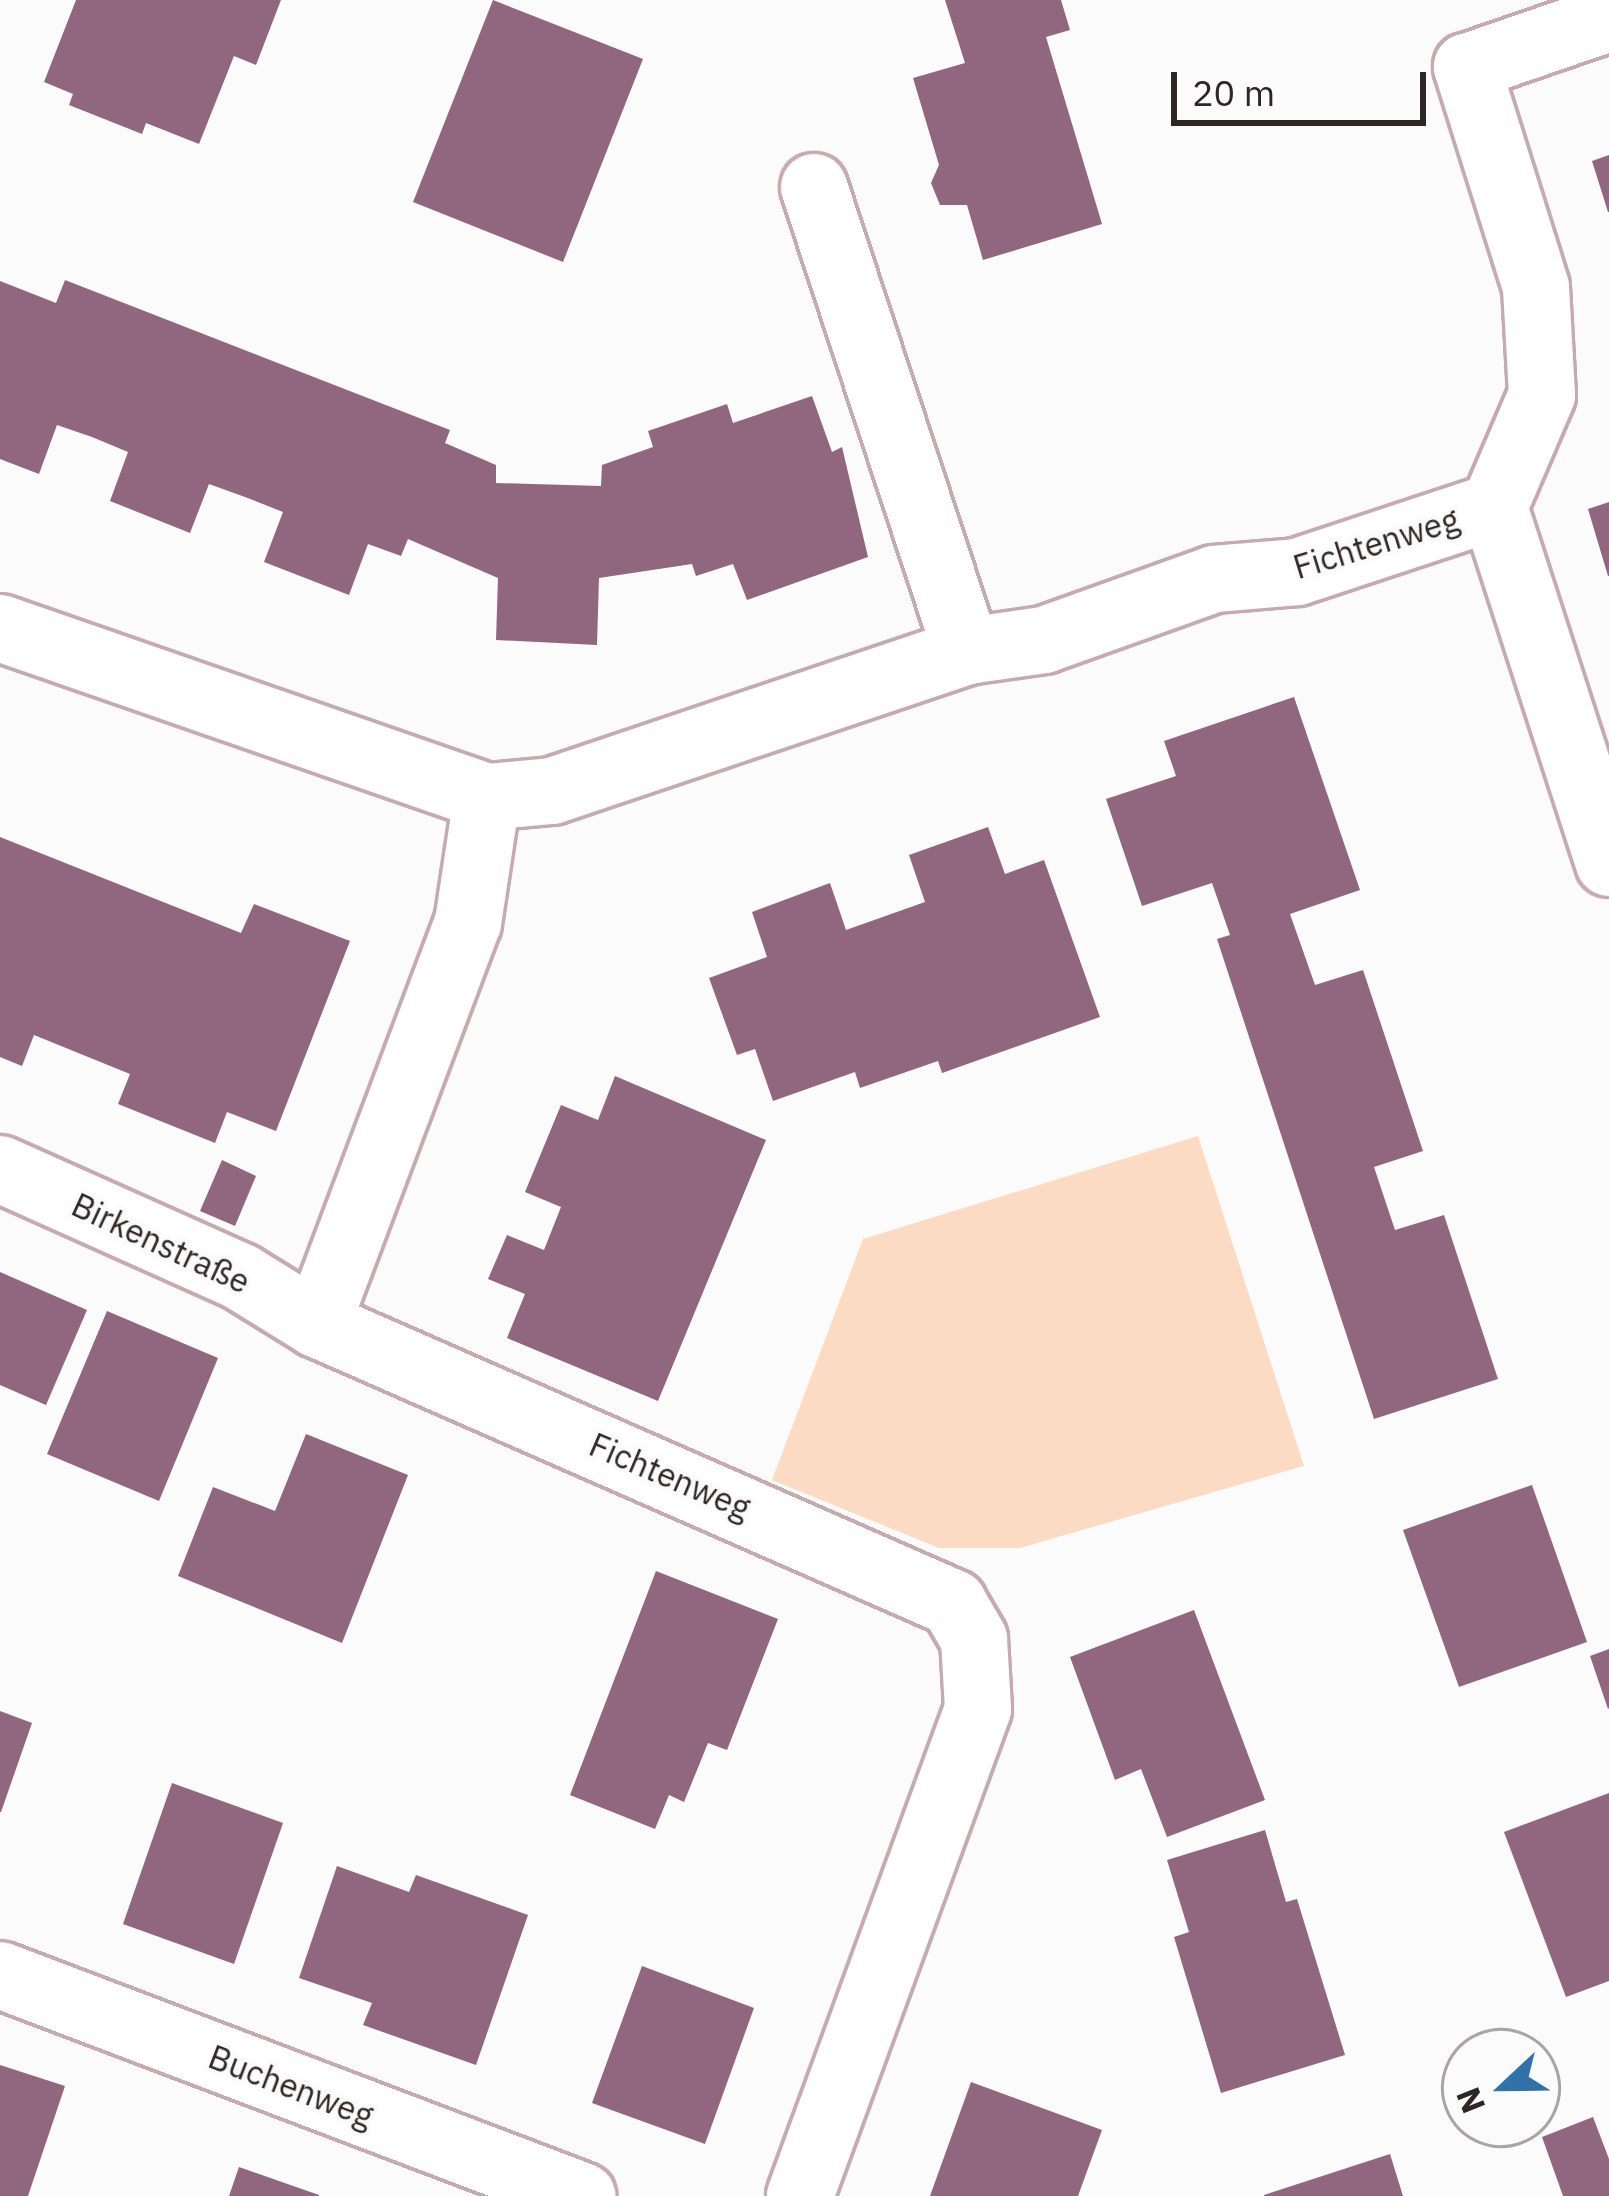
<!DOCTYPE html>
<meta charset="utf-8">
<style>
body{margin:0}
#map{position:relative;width:1609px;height:2196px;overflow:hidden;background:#fbfbfb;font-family:"IBM Plex Sans",sans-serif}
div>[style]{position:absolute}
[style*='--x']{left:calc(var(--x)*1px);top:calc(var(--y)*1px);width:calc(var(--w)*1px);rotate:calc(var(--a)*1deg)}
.green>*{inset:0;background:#fbdbc3}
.building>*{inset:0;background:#90677e}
.roads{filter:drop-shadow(3px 0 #c6abae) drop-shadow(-3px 0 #c6abae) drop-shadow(0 3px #c6abae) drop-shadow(0 -3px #c6abae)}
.minor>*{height:66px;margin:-33px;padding:0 33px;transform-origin:33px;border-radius:33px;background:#fff}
span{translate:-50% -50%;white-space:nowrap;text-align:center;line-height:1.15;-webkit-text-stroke:9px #fbfbfb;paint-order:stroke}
.street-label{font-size:33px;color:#2f2526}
.north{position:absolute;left:1441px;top:2028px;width:120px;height:120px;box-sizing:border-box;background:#fbfbfb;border:3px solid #a9a5a6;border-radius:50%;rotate:248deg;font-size:33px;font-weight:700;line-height:48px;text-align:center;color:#2f2526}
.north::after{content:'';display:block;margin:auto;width:42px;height:54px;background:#3173a9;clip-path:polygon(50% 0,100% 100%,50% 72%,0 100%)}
.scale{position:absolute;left:1171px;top:72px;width:255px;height:54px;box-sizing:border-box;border:6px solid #2f2526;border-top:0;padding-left:15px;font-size:36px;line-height:42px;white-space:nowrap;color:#2f2526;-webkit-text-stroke:9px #fbfbfb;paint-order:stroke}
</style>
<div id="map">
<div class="green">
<i style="clip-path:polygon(1198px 1136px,1304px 1466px,1020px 1548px,939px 1548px,772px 1480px,863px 1239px)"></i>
</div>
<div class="building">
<i style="clip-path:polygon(76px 0,281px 0,256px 65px,234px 56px,199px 144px,146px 123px,142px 134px,69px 105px,73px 94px,44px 82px)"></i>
<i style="clip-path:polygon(493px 0,643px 59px,563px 262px,413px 202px)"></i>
<i style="clip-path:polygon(945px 0,1061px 0,1070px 30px,1046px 37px,1102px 224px,983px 260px,967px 205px,940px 205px,931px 183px,939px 165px,913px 78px,965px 63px)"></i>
<i style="clip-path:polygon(1609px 155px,1609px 212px,1608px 212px,1592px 161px)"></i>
<i style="clip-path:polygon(65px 280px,450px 430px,445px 443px,496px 465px,496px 483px,601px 486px,602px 465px,653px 447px,648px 431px,727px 404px,733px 423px,812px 396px,832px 452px,842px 447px,868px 557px,747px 600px,733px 564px,696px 576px,692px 564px,599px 578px,597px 645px,496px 640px,498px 578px,408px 539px,401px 556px,368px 544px,349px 595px,264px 562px,283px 512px,245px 497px,209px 484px,190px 533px,110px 501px,128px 452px,92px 437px,57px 425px,39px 474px,0 459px,0 281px,56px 303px)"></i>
<i style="clip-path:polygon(1609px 502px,1609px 576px,1608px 576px,1588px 509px)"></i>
<i style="clip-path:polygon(1294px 697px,1360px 890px,1290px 914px,1315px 985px,1363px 970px,1423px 1151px,1374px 1167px,1395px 1230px,1444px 1215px,1498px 1379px,1374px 1419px,1217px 939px,1230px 935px,1212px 883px,1142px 906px,1106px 799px,1176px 776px,1164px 741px)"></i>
<i style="clip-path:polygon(988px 827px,1005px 874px,1044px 860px,1100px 1017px,942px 1073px,938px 1061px,860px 1088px,855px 1072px,773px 1101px,755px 1049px,737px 1055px,709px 978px,767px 957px,752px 912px,830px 883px,846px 930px,925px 902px,909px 855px)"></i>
<i style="clip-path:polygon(0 837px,241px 933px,254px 904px,350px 941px,276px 1131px,227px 1112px,215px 1143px,118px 1104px,130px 1074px,34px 1035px,22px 1066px,0 1057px)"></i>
<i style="clip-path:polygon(615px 1076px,766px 1140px,658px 1401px,507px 1338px,525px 1294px,488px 1279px,507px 1235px,544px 1250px,561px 1207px,525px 1192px,561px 1105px,598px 1120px)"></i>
<i style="clip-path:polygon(222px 1160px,256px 1176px,235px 1226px,200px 1211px)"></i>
<i style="clip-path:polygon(0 1272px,87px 1310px,46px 1405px,0 1385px)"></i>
<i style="clip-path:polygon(107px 1311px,218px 1358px,159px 1501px,47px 1454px)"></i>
<i style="clip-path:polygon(306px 1434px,408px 1475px,342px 1643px,178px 1576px,213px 1487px,275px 1511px)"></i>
<i style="clip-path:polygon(1532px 1485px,1587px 1642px,1459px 1687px,1403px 1530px)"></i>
<i style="clip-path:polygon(656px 1571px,778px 1619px,727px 1750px,708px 1743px,684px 1802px,669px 1795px,655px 1829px,570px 1795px)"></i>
<i style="clip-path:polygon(1194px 1610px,1265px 1800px,1167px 1837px,1141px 1769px,1115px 1780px,1070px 1657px)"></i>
<i style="clip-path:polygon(1609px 1649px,1609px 1708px,1608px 1709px,1590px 1656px)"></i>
<i style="clip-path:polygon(0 1711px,32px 1723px,1px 1812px,0 1812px)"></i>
<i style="clip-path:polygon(172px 1783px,283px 1823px,234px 1964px,123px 1924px)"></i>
<i style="clip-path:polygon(1609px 1793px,1609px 1981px,1566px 1997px,1504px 1832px)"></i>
<i style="clip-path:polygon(1265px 1830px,1286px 1902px,1297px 1899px,1345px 2055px,1221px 2093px,1174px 1937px,1189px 1932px,1167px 1860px)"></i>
<i style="clip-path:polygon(337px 1866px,409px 1892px,416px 1875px,528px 1915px,476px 2065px,363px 2025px,372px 2003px,299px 1978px)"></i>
<i style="clip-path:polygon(642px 1966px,754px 2008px,705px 2144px,592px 2103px)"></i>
<i style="clip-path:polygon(0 2065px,65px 2086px,28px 2196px,0 2196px)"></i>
<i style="clip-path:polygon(971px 2082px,1102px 2130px,1078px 2196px,930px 2196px)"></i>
<i style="clip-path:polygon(1593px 2117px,1609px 2159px,1609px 2196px,1563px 2196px,1542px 2137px)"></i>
<i style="clip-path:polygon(1390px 2154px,1403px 2196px,1264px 2196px,1264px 2195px)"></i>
<i style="clip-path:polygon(239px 2167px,319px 2195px,319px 2196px,229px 2196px)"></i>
</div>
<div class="roads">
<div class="minor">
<i style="--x:814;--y:187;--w:489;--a:71.8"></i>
<i style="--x:1494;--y:507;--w:122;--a:-66.8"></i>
<i style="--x:1542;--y:395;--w:108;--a:-93.2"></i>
<i style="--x:1536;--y:287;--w:231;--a:-107.4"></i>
<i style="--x:1467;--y:67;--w:150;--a:-19"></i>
<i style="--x:1494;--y:507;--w:374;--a:72.1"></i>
<i style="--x:0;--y:628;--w:515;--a:19.14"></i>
<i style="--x:487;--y:797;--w:65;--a:-5.3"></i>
<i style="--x:552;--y:791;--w:438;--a:-18.6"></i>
<i style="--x:967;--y:651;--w:78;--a:-8.1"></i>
<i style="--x:1044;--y:640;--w:181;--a:-19.7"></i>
<i style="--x:1214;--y:579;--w:83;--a:-4.8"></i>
<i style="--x:1297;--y:572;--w:207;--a:-18.3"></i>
<i style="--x:0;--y:1169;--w:264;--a:24.1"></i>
<i style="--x:241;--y:1277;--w:89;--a:31.7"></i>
<i style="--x:317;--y:1324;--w:695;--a:23.69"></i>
<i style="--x:953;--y:1603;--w:42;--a:59.7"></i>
<i style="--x:974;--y:1639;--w:70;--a:86.7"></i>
<i style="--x:978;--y:1709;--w:519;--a:110.08"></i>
<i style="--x:317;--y:1324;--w:428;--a:-69.4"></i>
<i style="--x:468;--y:923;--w:127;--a:-81.4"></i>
<i style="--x:0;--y:1975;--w:623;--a:20.79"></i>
</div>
</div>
<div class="street-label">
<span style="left:1376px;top:543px;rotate:-17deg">Fichtenweg</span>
<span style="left:161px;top:1243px;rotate:25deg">Birkenstraße</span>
<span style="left:670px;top:1476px;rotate:23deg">Fichtenweg</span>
<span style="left:291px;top:2086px;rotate:21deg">Buchenweg</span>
</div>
<div class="north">N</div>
<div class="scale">20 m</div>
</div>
